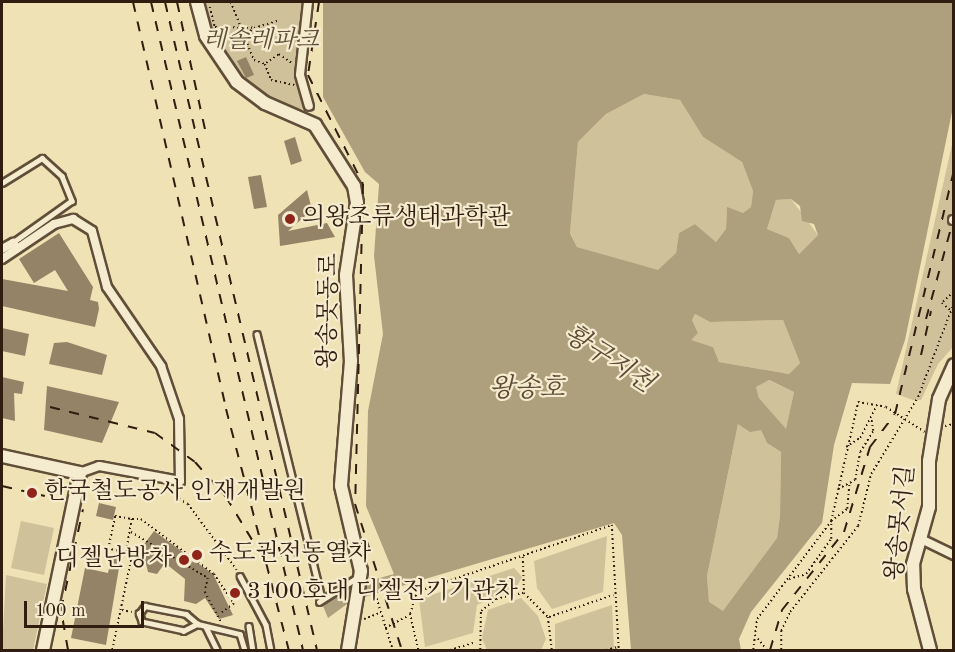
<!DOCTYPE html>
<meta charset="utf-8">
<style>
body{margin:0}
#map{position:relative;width:955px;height:652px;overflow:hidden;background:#efe2b5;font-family:"Old Standard TT","Noto Serif KR",serif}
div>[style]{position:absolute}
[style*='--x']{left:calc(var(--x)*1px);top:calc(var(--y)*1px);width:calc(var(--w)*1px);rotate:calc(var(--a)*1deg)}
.green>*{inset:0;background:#cfc199}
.water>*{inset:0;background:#ae9f7d}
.building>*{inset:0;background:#948366}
.path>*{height:1.5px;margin-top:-0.75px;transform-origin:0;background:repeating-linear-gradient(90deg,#311d10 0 1.5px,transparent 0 4.5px)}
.roads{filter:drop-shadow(2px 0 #604e39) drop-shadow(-2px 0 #604e39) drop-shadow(0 2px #604e39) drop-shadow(0 -2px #604e39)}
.lane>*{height:4.5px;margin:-2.25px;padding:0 2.25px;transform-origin:2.25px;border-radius:2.25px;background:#f5eccf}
.street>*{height:8px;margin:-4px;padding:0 4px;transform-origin:4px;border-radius:4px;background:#f5eccf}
.secondary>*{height:12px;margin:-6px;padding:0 6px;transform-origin:6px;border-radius:6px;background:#f5eccf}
.rail>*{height:2px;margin-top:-1px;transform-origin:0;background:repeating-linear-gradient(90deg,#311d10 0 10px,transparent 0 20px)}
.dots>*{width:16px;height:16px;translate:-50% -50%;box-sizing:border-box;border:3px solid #f5eccf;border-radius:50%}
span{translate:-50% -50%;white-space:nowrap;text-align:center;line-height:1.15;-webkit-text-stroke:4.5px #f5eccf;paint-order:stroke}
.park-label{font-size:24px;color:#604e39;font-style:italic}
.poi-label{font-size:24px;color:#311d10}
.left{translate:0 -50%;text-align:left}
.right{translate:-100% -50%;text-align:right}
.street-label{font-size:24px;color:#311d10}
.water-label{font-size:26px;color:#5d4a36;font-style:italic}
.frame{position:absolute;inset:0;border:3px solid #311d10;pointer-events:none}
.scale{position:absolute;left:24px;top:601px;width:120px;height:27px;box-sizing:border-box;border:3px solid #311d10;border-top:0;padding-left:8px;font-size:18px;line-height:21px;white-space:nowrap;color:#311d10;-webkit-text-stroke:4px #f5eccf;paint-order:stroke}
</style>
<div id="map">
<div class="green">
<i style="clip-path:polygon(200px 2px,305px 2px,301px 44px,313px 104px,303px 109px,284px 106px,241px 80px,216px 50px)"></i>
<i style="clip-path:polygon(644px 94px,680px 100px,703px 137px,742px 162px,753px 191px,751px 207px,743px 213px,727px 208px,726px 229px,716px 242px,695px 224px,679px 233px,676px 253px,658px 271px,577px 247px,570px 232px,578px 142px,606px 114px)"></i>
<i style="clip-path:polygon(953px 140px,953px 347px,938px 364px,921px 400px,913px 400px,896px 394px)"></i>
<i style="clip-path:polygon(791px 199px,818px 235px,799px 254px,789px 238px,767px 229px,776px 200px)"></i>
<i style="clip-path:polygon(695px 314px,710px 322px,783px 320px,800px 363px,789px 374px,719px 362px,713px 347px,690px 340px,698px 333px,692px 320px)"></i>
<i style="clip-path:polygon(768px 380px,794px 392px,786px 430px,759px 398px,756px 387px)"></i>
<i style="clip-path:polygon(738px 424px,761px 430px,767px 443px,781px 452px,780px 516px,777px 538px,723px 612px,709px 603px,707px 576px)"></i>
<i style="clip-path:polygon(21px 521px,54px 528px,44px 575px,11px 568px)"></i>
<i style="clip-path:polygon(607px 536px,603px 592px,552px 609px,537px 588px,534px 561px)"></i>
<i style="clip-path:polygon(514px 568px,522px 577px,516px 588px,477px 605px,473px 633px,425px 647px,419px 599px)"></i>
<i style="clip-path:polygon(6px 575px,47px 584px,33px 650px,2px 650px)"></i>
<i style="clip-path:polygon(521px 598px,538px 616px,546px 639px,541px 650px,487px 650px,482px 638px,488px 610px)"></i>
<i style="clip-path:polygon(612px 605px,614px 650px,555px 649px,555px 624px)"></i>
</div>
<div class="water">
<i style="clip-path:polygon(evenodd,323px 2px,953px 2px,953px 107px,905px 340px,890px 384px,852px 383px,834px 445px,822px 523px,751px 612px,739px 639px,741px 650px,631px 650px,622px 535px,614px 523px,351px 601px,328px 618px,323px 606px,351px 586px,394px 574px,366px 506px,368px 411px,383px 334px,374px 256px,379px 184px,365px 172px,323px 97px,323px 2px,644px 94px,680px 100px,703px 137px,742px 162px,753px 191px,751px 207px,743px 213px,727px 207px,726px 229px,716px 242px,695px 224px,679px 233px,676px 253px,658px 270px,577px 247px,570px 233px,578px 142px,606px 114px,644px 94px,323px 2px,791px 199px,800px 206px,802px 221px,814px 224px,818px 235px,799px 254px,789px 238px,767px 229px,776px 200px,791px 199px,323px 2px,695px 314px,710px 322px,783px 320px,800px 363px,789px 374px,719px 362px,713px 347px,691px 340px,698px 333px,692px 320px,695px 314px,323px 2px,769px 380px,794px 392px,786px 429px,759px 398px,756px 387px,769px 380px,323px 2px,738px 424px,750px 432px,761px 430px,767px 443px,781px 452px,780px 516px,777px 538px,723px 611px,709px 602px,707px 576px,738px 424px)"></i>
</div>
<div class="building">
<i style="clip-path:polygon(246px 57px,254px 75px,246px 78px,237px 61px)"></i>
<i style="clip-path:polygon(295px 137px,302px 161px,291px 165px,284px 141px)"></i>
<i style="clip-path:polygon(261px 175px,267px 207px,254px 209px,248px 177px)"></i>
<i style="clip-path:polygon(307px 190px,312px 210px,288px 231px,327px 223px,335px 237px,280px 246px,278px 215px)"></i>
<i style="clip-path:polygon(59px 233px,93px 287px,90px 300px,98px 302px,99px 309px,95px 327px,2px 306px,2px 279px,68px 291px,55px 270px,34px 283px,19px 259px)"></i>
<i style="clip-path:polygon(2px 328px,29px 334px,25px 356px,2px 351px)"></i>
<i style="clip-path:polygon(67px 342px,107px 355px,102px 375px,49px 364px,54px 343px)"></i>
<i style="clip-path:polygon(2px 377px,24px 382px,22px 394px,14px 393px,15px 421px,2px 418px)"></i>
<i style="clip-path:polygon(47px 386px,119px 402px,102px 443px,44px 430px)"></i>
<i style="clip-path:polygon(99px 503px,116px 507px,113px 520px,96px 516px)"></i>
<i style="clip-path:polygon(154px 531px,213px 574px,233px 615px,219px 619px,205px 598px,196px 604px,184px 601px,185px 579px,165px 563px,157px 574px,148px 572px,142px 547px)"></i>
<i style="clip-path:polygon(112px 554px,121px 556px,106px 645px,71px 638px,85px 568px,108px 573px)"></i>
</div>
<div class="path">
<i style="--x:231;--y:2;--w:62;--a:68.4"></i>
<i style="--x:254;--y:60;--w:12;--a:20"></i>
<i style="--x:265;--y:64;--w:17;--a:69"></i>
<i style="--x:271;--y:80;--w:24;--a:12"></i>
<i style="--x:210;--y:7;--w:21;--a:76"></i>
<i style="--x:215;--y:27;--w:39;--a:1"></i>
<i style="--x:254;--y:28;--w:27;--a:-17"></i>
<i style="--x:244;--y:38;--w:13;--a:-48"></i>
<i style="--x:266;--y:63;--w:16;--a:-35"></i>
<i style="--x:279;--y:54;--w:16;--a:35"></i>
<i style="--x:954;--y:292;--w:16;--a:137"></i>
<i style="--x:942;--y:303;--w:16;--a:40"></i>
<i style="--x:945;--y:426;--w:9;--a:-13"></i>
<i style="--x:846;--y:447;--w:17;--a:-33"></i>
<i style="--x:860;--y:438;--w:38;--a:-63"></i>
<i style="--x:838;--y:489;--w:19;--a:-28"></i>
<i style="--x:855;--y:480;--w:28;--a:-80"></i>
<i style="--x:860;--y:452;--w:25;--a:-58"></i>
<i style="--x:873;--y:431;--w:12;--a:-99"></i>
<i style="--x:178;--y:490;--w:9;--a:84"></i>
<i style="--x:179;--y:499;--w:10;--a:29"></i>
<i style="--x:188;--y:504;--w:82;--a:53.4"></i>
<i style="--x:132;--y:519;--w:9;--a:0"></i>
<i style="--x:141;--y:519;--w:91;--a:37"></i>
<i style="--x:214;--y:574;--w:36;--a:56"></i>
<i style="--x:234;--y:604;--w:17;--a:144"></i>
<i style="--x:131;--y:532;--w:90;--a:30.9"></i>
<i style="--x:208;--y:578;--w:14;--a:102"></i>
<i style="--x:205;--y:592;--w:34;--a:62"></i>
<i style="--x:523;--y:557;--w:36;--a:88"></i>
<i style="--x:524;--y:593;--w:34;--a:45"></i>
<i style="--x:548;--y:617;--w:33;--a:83"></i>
<i style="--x:370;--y:577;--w:77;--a:72.5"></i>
<i style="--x:789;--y:579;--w:18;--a:-16"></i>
<i style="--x:806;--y:574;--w:43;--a:-54.5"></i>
<i style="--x:831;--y:539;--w:18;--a:-90"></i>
<i style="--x:831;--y:521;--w:20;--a:-37"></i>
<i style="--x:847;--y:509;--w:24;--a:-85"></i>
<i style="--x:122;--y:610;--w:10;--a:11"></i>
<i style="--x:549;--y:617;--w:68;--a:-19"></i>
<i style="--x:364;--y:619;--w:17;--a:-21"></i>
<i style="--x:385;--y:628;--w:27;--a:-28"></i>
<i style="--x:755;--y:635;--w:19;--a:51"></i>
<i style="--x:112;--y:650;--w:98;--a:-78.2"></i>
<i style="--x:132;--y:554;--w:6;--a:-171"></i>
<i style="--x:126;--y:553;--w:18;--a:-167"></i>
<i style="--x:108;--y:549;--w:34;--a:-78"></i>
<i style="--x:115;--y:516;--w:17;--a:10"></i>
<i style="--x:132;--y:519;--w:35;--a:100"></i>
<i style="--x:418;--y:650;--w:37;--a:-103"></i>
<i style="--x:410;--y:614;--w:19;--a:-74"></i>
<i style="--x:415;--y:596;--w:12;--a:-35"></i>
<i style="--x:425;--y:589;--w:198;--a:-18.9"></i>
<i style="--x:612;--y:525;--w:125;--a:86.8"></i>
<i style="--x:450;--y:650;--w:27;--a:-17"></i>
<i style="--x:480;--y:650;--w:39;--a:-89"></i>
<i style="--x:481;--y:611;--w:19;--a:-39"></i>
<i style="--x:496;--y:599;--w:28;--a:-13"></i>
<i style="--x:606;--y:650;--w:12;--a:-14"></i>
<i style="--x:753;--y:650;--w:31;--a:-83"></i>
<i style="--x:757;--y:619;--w:123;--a:-52.9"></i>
<i style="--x:831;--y:521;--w:122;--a:-77.2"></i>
<i style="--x:858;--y:402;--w:28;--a:10"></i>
<i style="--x:886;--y:407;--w:46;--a:32.7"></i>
<i style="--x:781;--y:650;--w:19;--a:-90"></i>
<i style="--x:781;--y:631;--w:21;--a:-65"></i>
<i style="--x:790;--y:612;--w:110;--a:-51.7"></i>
<i style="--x:858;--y:526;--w:54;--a:-76"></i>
<i style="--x:871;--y:474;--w:90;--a:-58.6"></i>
<i style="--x:918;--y:397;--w:102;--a:-69.2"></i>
</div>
<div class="roads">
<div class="lane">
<i style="--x:2;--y:183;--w:47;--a:-32"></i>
<i style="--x:42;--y:158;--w:27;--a:42"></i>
<i style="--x:62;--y:176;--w:27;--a:68"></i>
<i style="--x:72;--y:201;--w:72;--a:144.6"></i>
<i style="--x:257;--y:334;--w:272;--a:76.2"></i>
<i style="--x:240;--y:576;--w:55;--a:62"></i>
<i style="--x:266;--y:625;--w:25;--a:79"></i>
<i style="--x:319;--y:602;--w:46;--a:-32.7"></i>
<i style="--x:198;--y:624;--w:16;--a:153"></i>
<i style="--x:184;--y:631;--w:43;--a:-167.9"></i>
<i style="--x:142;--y:622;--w:9;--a:-111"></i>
<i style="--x:139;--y:614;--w:10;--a:-53"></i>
<i style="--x:145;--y:606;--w:42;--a:11"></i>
<i style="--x:186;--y:614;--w:16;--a:40"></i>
<i style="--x:198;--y:624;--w:43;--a:13.4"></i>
<i style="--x:240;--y:634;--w:17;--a:73"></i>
<i style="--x:249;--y:626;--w:24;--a:81"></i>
<i style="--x:206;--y:627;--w:25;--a:64"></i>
</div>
<div class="street">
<i style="--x:308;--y:2;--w:73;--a:96.3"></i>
<i style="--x:300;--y:75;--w:32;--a:74"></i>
<i style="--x:953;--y:220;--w:1;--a:0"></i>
<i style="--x:2;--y:249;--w:13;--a:-29"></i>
<i style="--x:13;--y:243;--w:7;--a:56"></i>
<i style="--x:2;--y:259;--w:63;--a:-33.9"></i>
<i style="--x:54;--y:224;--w:20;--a:-15"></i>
<i style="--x:73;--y:219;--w:22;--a:32"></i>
<i style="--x:92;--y:231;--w:58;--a:75"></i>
<i style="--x:107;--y:287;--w:96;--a:55.6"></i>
<i style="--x:161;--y:366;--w:56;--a:71.2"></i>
<i style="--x:179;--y:419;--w:62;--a:89.1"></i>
<i style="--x:180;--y:481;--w:82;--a:-169.5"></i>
<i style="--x:99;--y:466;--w:20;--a:160"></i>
<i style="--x:921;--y:539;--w:37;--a:26"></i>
</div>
<div class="secondary">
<i style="--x:197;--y:2;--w:35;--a:75"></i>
<i style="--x:206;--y:36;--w:55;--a:56"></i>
<i style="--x:237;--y:82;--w:35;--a:37"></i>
<i style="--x:265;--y:103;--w:55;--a:23.7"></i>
<i style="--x:315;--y:125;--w:72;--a:57.4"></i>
<i style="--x:354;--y:186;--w:17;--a:80"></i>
<i style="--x:357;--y:203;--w:73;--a:98.7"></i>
<i style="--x:346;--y:275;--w:86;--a:86.7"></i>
<i style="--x:351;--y:361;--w:125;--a:94.6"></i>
<i style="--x:341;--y:486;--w:87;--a:76.8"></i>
<i style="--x:361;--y:571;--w:80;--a:99.3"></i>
<i style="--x:2;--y:456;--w:80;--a:12.3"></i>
<i style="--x:80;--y:473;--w:181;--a:101.8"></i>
<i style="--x:930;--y:650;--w:63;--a:-104.7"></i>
<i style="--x:914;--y:589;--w:25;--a:-92"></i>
<i style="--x:913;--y:564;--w:59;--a:-74.3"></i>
<i style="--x:929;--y:507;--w:46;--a:-90"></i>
<i style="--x:929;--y:461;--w:63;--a:-80.8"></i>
<i style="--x:939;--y:399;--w:37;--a:-66"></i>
</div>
</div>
<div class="rail">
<i style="--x:133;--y:2;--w:417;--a:77.1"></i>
<i style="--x:226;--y:409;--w:249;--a:75.4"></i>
<i style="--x:151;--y:2;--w:666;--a:76.8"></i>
<i style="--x:165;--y:2;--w:666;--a:76.8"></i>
<i style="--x:177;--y:2;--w:140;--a:77.6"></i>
<i style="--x:319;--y:2;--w:74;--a:98.6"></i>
<i style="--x:308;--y:75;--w:122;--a:63.2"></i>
<i style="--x:363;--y:184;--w:320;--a:91.4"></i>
<i style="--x:355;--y:504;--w:153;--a:72.2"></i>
<i style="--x:926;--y:319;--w:106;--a:-74.6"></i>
<i style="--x:921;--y:355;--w:45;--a:-77.2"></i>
<i style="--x:50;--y:407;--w:108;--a:13.9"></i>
<i style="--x:155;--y:433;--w:49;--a:35.9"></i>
<i style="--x:195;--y:462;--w:47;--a:48.5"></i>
<i style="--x:226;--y:497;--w:54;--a:58.7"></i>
<i style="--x:2;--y:486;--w:44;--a:13.1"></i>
<i style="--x:68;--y:650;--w:41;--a:-99.9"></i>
<i style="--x:61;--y:610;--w:103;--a:-77.7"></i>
<i style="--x:770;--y:650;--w:42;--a:-73.3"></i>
<i style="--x:782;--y:610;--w:100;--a:-51.5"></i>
<i style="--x:844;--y:532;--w:89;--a:-73"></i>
<i style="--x:870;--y:447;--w:41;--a:-52.9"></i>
<i style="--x:895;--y:414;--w:250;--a:-76.4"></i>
</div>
<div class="dots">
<i style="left:290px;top:219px;background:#8f2418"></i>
<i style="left:32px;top:493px;background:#8f2418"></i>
<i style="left:197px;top:555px;background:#8f2418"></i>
<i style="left:184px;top:560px;background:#8f2418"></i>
<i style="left:235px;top:593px;background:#8f2418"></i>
</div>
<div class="park-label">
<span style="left:261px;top:42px">레솔레파크</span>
</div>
<div class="poi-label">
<span class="left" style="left:302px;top:219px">의왕조류생태과학관</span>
<span class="left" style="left:44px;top:493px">한국철도공사 인재개발원</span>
<span class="left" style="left:209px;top:555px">수도권전동열차</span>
<span class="right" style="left:172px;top:560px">디젤난방차</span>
<span class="left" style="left:247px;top:593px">3100호대 디젤전기기관차</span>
</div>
<div class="street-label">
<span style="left:330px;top:311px;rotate:-89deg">왕송못동로</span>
<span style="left:902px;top:523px;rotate:-84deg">왕송못서길</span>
</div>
<div class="water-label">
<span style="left:608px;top:360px;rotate:33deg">황구지천</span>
<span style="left:527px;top:390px">왕송호</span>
</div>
<div class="frame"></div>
<div class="scale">100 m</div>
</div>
